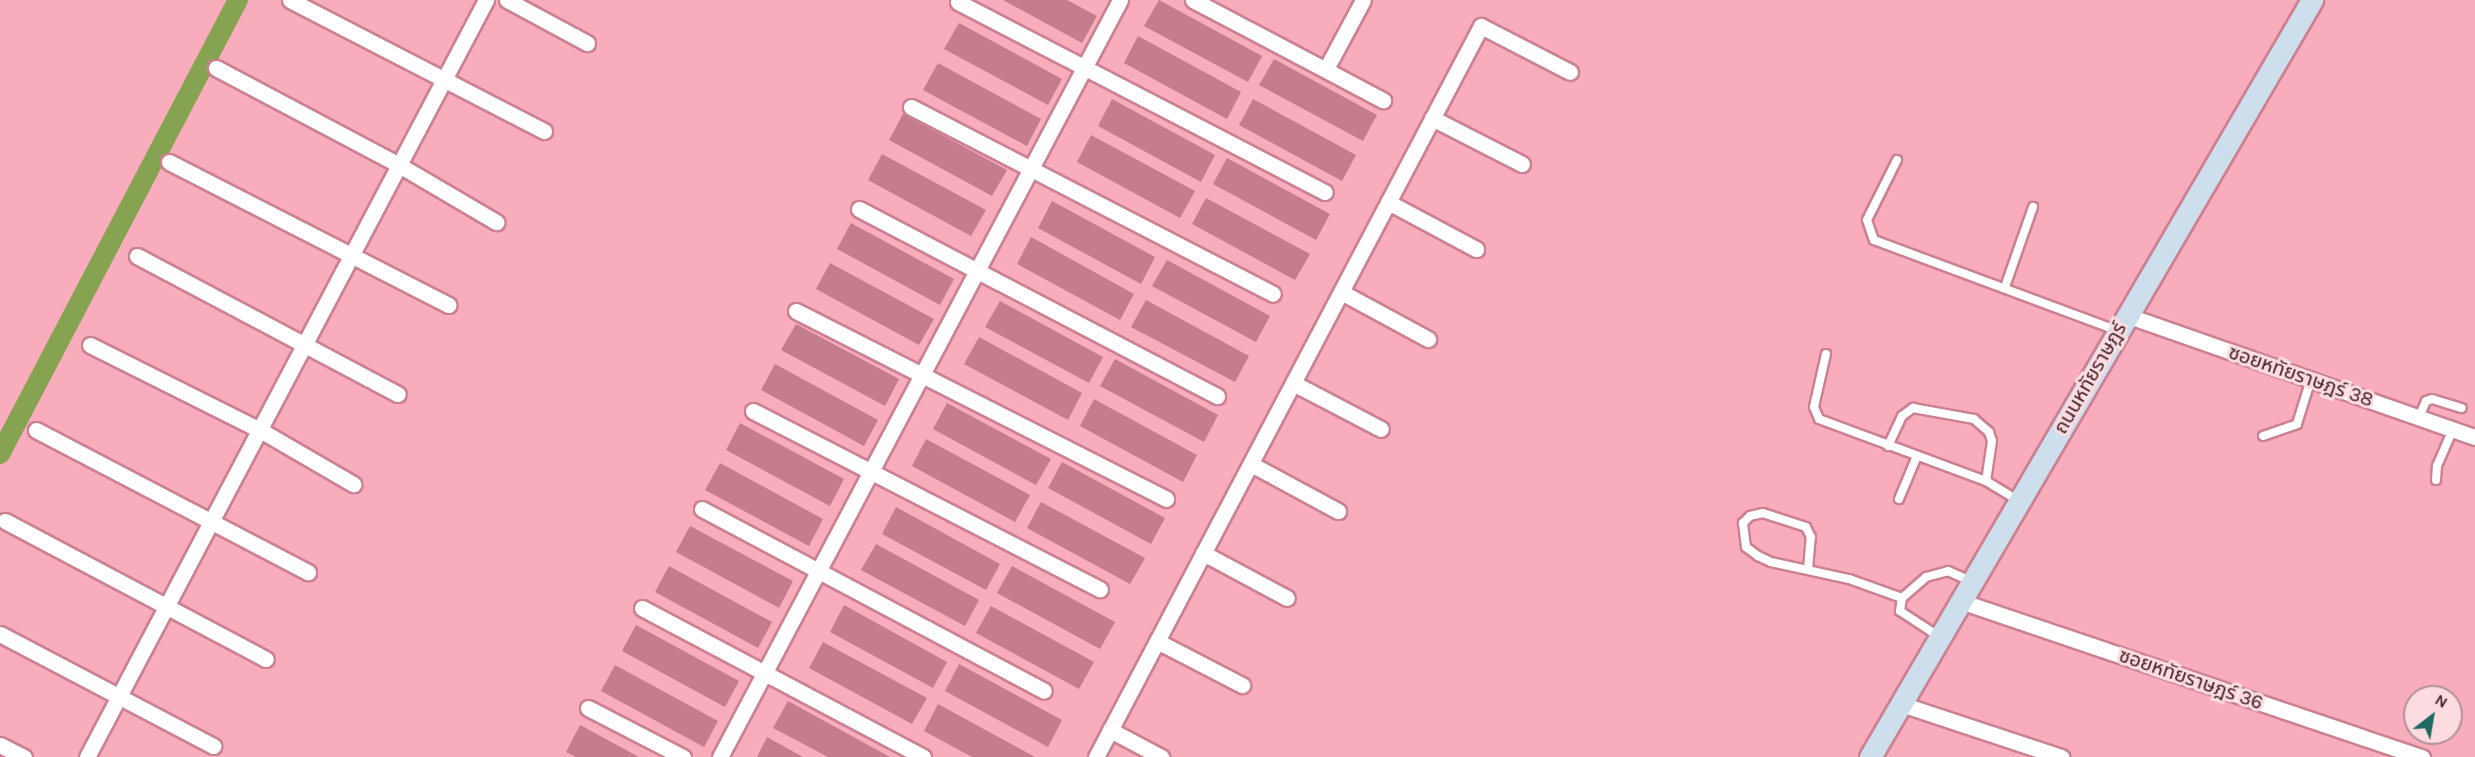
<!DOCTYPE html>
<meta charset="utf-8">
<style>
body{margin:0}
#map{position:relative;width:2475px;height:757px;overflow:hidden;background:#f9acbc;font-family:Karla,"Noto Sans Thai",sans-serif}
div>[style]{position:absolute}
[style*='--x']{left:calc(var(--x)*1px);top:calc(var(--y)*1px);width:calc(var(--w)*1px);rotate:calc(var(--a)*1deg)}
.canal>*{height:20px;margin:-10px;padding:0 10px;transform-origin:10px;border-radius:10px;background:#85a351}
.building>*{inset:0;background:#c57c8c}
.roads{filter:drop-shadow(2px 0 #cb8191) drop-shadow(-2px 0 #cb8191) drop-shadow(0 2px #cb8191) drop-shadow(0 -2px #cb8191)}
.service>*{height:8px;margin:-4px;padding:0 4px;transform-origin:4px;border-radius:4px;background:#fff}
.minor>*{height:15px;margin:-7.5px;padding:0 7.5px;transform-origin:7.5px;border-radius:7.5px;background:#fff}
.secondary>*{height:21px;margin:-10.5px;padding:0 10.5px;transform-origin:10.5px;border-radius:10.5px;background:#cddeed}
span{translate:-50% -50%;white-space:nowrap;text-align:center;line-height:1.15;-webkit-text-stroke:6px #fcdce1;paint-order:stroke}
.street-label{font-size:20px;color:#412329}
.north{position:absolute;left:2403px;top:685px;width:60px;height:60px;box-sizing:border-box;background:#fcdce1;border:2px solid #b19297;border-radius:50%;rotate:31deg;font-size:16px;font-weight:700;line-height:24px;text-align:center;color:#412329}
.north::after{content:'';display:block;margin:auto;width:21px;height:27px;background:#1e6961;clip-path:polygon(50% 0,100% 100%,50% 72%,0 100%)}
</style>
<div id="map">
<div class="canal">
<i style="--x:0;--y:454;--w:513;--a:-62.34"></i>
</div>
<div class="building">
<i style="clip-path:polygon(1003px 0,1067px 0,1097px 16px,1082px 43px)"></i>
<i style="clip-path:polygon(1159px 0,1262px 56px,1248px 82px,1144px 26px)"></i>
<i style="clip-path:polygon(959px 23px,1062px 79px,1048px 105px,944px 49px)"></i>
<i style="clip-path:polygon(1138px 36px,1241px 92px,1227px 119px,1124px 63px)"></i>
<i style="clip-path:polygon(1274px 59px,1377px 115px,1363px 141px,1259px 85px)"></i>
<i style="clip-path:polygon(938px 63px,1041px 119px,1027px 146px,923px 90px)"></i>
<i style="clip-path:polygon(1112px 99px,1215px 155px,1201px 182px,1098px 126px)"></i>
<i style="clip-path:polygon(1253px 99px,1356px 155px,1342px 181px,1239px 125px)"></i>
<i style="clip-path:polygon(903px 114px,1007px 170px,992px 196px,889px 140px)"></i>
<i style="clip-path:polygon(1091px 135px,1195px 191px,1180px 218px,1077px 162px)"></i>
<i style="clip-path:polygon(882px 154px,986px 210px,971px 236px,868px 180px)"></i>
<i style="clip-path:polygon(1227px 158px,1330px 214px,1316px 240px,1213px 184px)"></i>
<i style="clip-path:polygon(1206px 198px,1310px 254px,1295px 280px,1192px 224px)"></i>
<i style="clip-path:polygon(1052px 201px,1155px 257px,1141px 284px,1038px 228px)"></i>
<i style="clip-path:polygon(851px 223px,954px 279px,940px 305px,837px 249px)"></i>
<i style="clip-path:polygon(1031px 237px,1134px 294px,1120px 320px,1017px 264px)"></i>
<i style="clip-path:polygon(1167px 260px,1270px 316px,1256px 342px,1152px 286px)"></i>
<i style="clip-path:polygon(830px 263px,934px 319px,919px 345px,816px 289px)"></i>
<i style="clip-path:polygon(1146px 300px,1249px 356px,1235px 382px,1131px 327px)"></i>
<i style="clip-path:polygon(1000px 301px,1103px 357px,1089px 383px,985px 327px)"></i>
<i style="clip-path:polygon(796px 324px,899px 379px,885px 406px,781px 350px)"></i>
<i style="clip-path:polygon(979px 337px,1082px 393px,1068px 420px,964px 364px)"></i>
<i style="clip-path:polygon(1115px 359px,1218px 415px,1204px 442px,1100px 386px)"></i>
<i style="clip-path:polygon(775px 364px,878px 420px,864px 446px,761px 390px)"></i>
<i style="clip-path:polygon(1094px 399px,1197px 455px,1183px 482px,1080px 426px)"></i>
<i style="clip-path:polygon(947px 403px,1051px 459px,1036px 485px,933px 429px)"></i>
<i style="clip-path:polygon(740px 423px,844px 479px,830px 506px,726px 450px)"></i>
<i style="clip-path:polygon(926px 439px,1030px 495px,1015px 522px,912px 466px)"></i>
<i style="clip-path:polygon(1062px 462px,1165px 518px,1151px 544px,1048px 488px)"></i>
<i style="clip-path:polygon(720px 463px,823px 519px,809px 546px,705px 490px)"></i>
<i style="clip-path:polygon(1041px 502px,1145px 558px,1130px 584px,1027px 528px)"></i>
<i style="clip-path:polygon(896px 507px,1000px 564px,986px 590px,882px 534px)"></i>
<i style="clip-path:polygon(690px 526px,793px 581px,779px 608px,676px 552px)"></i>
<i style="clip-path:polygon(876px 544px,979px 600px,965px 626px,861px 570px)"></i>
<i style="clip-path:polygon(669px 566px,772px 622px,758px 648px,655px 592px)"></i>
<i style="clip-path:polygon(1012px 566px,1115px 622px,1100px 649px,997px 593px)"></i>
<i style="clip-path:polygon(844px 605px,947px 662px,933px 688px,830px 632px)"></i>
<i style="clip-path:polygon(991px 606px,1094px 662px,1079px 689px,976px 633px)"></i>
<i style="clip-path:polygon(636px 625px,739px 681px,725px 707px,622px 651px)"></i>
<i style="clip-path:polygon(823px 642px,927px 698px,912px 724px,809px 668px)"></i>
<i style="clip-path:polygon(959px 664px,1062px 720px,1048px 747px,945px 691px)"></i>
<i style="clip-path:polygon(615px 665px,718px 721px,704px 747px,601px 691px)"></i>
<i style="clip-path:polygon(788px 701px,890px 757px,828px 757px,773px 728px)"></i>
<i style="clip-path:polygon(938px 704px,1035px 757px,972px 757px,924px 731px)"></i>
<i style="clip-path:polygon(580px 725px,639px 757px,576px 757px,566px 752px)"></i>
<i style="clip-path:polygon(767px 737px,803px 757px,757px 757px)"></i>
</div>
<div class="roads">
<div class="service">
<i style="--x:1897;--y:160;--w:67;--a:116.6"></i>
<i style="--x:1867;--y:220;--w:21;--a:71"></i>
<i style="--x:1874;--y:240;--w:258;--a:20.4"></i>
<i style="--x:2005;--y:287;--w:85;--a:-70.7"></i>
<i style="--x:1826;--y:354;--w:54;--a:102.8"></i>
<i style="--x:1814;--y:407;--w:13;--a:67"></i>
<i style="--x:1819;--y:419;--w:178;--a:20.4"></i>
<i style="--x:1986;--y:481;--w:37;--a:31"></i>
<i style="--x:2419;--y:417;--w:17;--a:-66"></i>
<i style="--x:2426;--y:401;--w:6;--a:-18"></i>
<i style="--x:2432;--y:399;--w:31;--a:17"></i>
<i style="--x:2263;--y:436;--w:36;--a:-19"></i>
<i style="--x:2297;--y:424;--w:47;--a:-72.7"></i>
<i style="--x:1888;--y:446;--w:33;--a:-65"></i>
<i style="--x:1902;--y:416;--w:14;--a:-36"></i>
<i style="--x:1913;--y:408;--w:62;--a:10.2"></i>
<i style="--x:1974;--y:419;--w:20;--a:41"></i>
<i style="--x:1989;--y:432;--w:9;--a:72"></i>
<i style="--x:1992;--y:441;--w:40;--a:98.5"></i>
<i style="--x:2436;--y:480;--w:14;--a:-86"></i>
<i style="--x:2437;--y:466;--w:40;--a:-66.6"></i>
<i style="--x:1899;--y:499;--w:47;--a:-67.3"></i>
<i style="--x:1808;--y:569;--w:32;--a:-85"></i>
<i style="--x:1811;--y:537;--w:11;--a:-117"></i>
<i style="--x:1806;--y:527;--w:45;--a:-162"></i>
<i style="--x:1763;--y:513;--w:13;--a:167"></i>
<i style="--x:1750;--y:516;--w:10;--a:135"></i>
<i style="--x:1743;--y:523;--w:24;--a:83"></i>
<i style="--x:1746;--y:547;--w:15;--a:37"></i>
<i style="--x:1758;--y:556;--w:14;--a:25"></i>
<i style="--x:1771;--y:562;--w:80;--a:12.3"></i>
<i style="--x:1849;--y:579;--w:56;--a:19.7"></i>
<i style="--x:1902;--y:598;--w:13;--a:99"></i>
<i style="--x:1900;--y:611;--w:45;--a:33.3"></i>
<i style="--x:1902;--y:598;--w:32;--a:-41"></i>
<i style="--x:1926;--y:577;--w:23;--a:-15"></i>
<i style="--x:1948;--y:571;--w:24;--a:24"></i>
</div>
<div class="minor">
<i style="--x:290;--y:0;--w:286;--a:27.3"></i>
<i style="--x:507;--y:0;--w:91;--a:28.3"></i>
<i style="--x:1193;--y:0;--w:215;--a:27.8"></i>
<i style="--x:958;--y:2;--w:413;--a:27.4"></i>
<i style="--x:216;--y:68;--w:207;--a:27.9"></i>
<i style="--x:399;--y:165;--w:113;--a:30.4"></i>
<i style="--x:1326;--y:69;--w:78;--a:-61.8"></i>
<i style="--x:911;--y:107;--w:407;--a:27.3"></i>
<i style="--x:1432;--y:118;--w:101;--a:27.1"></i>
<i style="--x:169;--y:162;--w:314;--a:27.1"></i>
<i style="--x:1388;--y:202;--w:100;--a:28.1"></i>
<i style="--x:859;--y:209;--w:404;--a:27.6"></i>
<i style="--x:137;--y:256;--w:295;--a:27.9"></i>
<i style="--x:1341;--y:292;--w:99;--a:28.4"></i>
<i style="--x:796;--y:311;--w:415;--a:26.9"></i>
<i style="--x:2126;--y:315;--w:370;--a:19.3"></i>
<i style="--x:90;--y:345;--w:190;--a:26.6"></i>
<i style="--x:260;--y:430;--w:108;--a:30.1"></i>
<i style="--x:1293;--y:383;--w:99;--a:27.6"></i>
<i style="--x:753;--y:411;--w:390;--a:27.2"></i>
<i style="--x:36;--y:430;--w:307;--a:27.6"></i>
<i style="--x:1251;--y:464;--w:99;--a:28.4"></i>
<i style="--x:702;--y:509;--w:387;--a:28"></i>
<i style="--x:5;--y:521;--w:295;--a:27.9"></i>
<i style="--x:1203;--y:553;--w:95;--a:28.2"></i>
<i style="--x:1960;--y:601;--w:488;--a:18.7"></i>
<i style="--x:642;--y:608;--w:318;--a:27.9"></i>
<i style="--x:0;--y:634;--w:241;--a:27.7"></i>
<i style="--x:1157;--y:641;--w:96;--a:27.4"></i>
<i style="--x:1901;--y:704;--w:169;--a:18.3"></i>
<i style="--x:588;--y:708;--w:107;--a:27.3"></i>
<i style="--x:1110;--y:730;--w:58;--a:27.9"></i>
<i style="--x:0;--y:745;--w:27;--a:27"></i>
<i style="--x:87;--y:757;--w:856;--a:-62.21"></i>
<i style="--x:720;--y:757;--w:856;--a:-62.15"></i>
<i style="--x:1096;--y:757;--w:826;--a:-62.23"></i>
<i style="--x:1481;--y:26;--w:100;--a:27.3"></i>
</div>
<div class="secondary">
<i style="--x:1870;--y:757;--w:877;--a:-59.72"></i>
</div>
</div>
<div class="street-label">
<span style="left:2301px;top:376px;rotate:19deg">ซอยหทัยราษฎร์ 38</span>
<span style="left:2090px;top:378px;rotate:-60deg">ถนนหทัยราษฎร์</span>
<span style="left:2191px;top:679px;rotate:19deg">ซอยหทัยราษฎร์ 36</span>
</div>
<div class="north">N</div>
</div>
